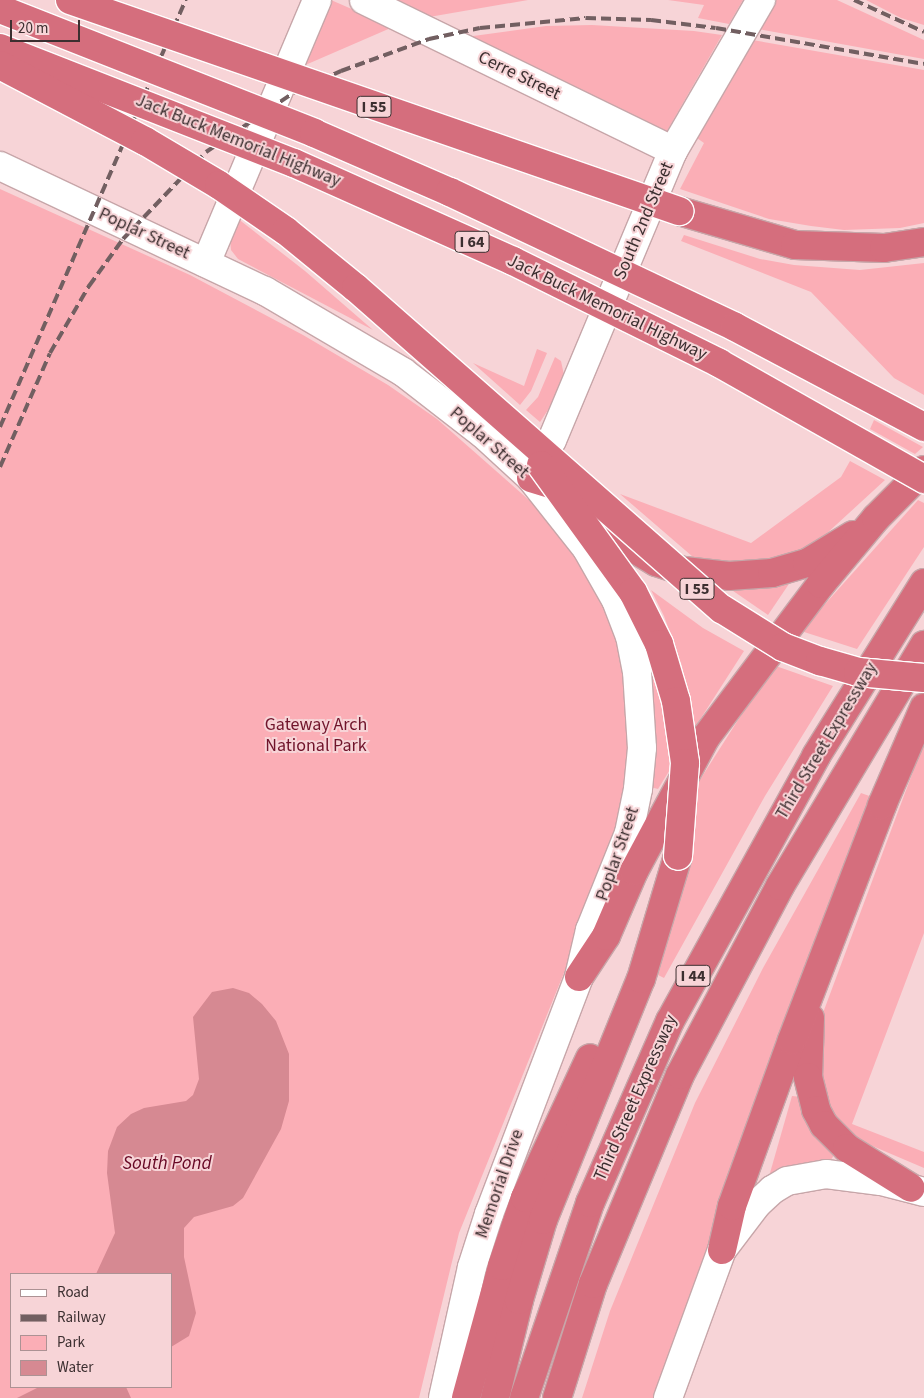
<!DOCTYPE html>
<style>
body{margin:0}
#map{position:relative;width:924px;height:1398px;overflow:hidden;background:#f7d4d7;font-family:"Source Sans 3",sans-serif}
div>[style]{position:absolute}
[style*='--x']{left:calc(var(--x)*1px);top:calc(var(--y)*1px);width:calc(var(--w)*1px);rotate:calc(var(--a)*1deg)}
.green>*{inset:0;background:#fbaeb6}
.water>*{inset:0;background:#d68992}
.roads{filter:drop-shadow(1px 0 #c7a6a9) drop-shadow(-1px 0 #c7a6a9) drop-shadow(0 1px #c7a6a9) drop-shadow(0 -1px #c7a6a9)}
.minor>*{height:28px;margin:-14px;padding:0 14px;transform-origin:14px;border-radius:14px;background:#fff}
.highway>*{height:28px;margin:-14px;padding:0 14px;transform-origin:14px;border-radius:14px;background:#d56e7d}
.rail>*{height:4px;margin-top:-2px;transform-origin:0;background:repeating-linear-gradient(90deg,#725f61 0 10px,transparent 0 15px)}
.bridges{filter:drop-shadow(1px 0 #fff) drop-shadow(-1px 0 #fff) drop-shadow(0 1px #fff) drop-shadow(0 -1px #fff)}
.highway-bridge>*{height:28px;margin:-14px;padding:0 14px;transform-origin:14px;border-radius:14px;background:#d56e7d}
span{translate:-50% -50%;white-space:nowrap;text-align:center;line-height:1.15;-webkit-text-stroke:4px #f7d4d7;paint-order:stroke}
.shield-label span{padding:1px 4px;background:#f7d4d7;border:1px solid;border-radius:4px;-webkit-text-stroke-width:0}
.shield-label{font-size:16px;color:#3c2f30;font-weight:700}
.street-label{font-size:18px;color:#3c2f30}
.park-label{font-size:18px;color:#70142b}
.water-label{font-size:19px;color:#670724;font-style:italic}
.legend{position:absolute;left:10px;top:1273px;width:162px;height:115px;box-sizing:border-box;background:#f7d4d7;border:1px solid #ac9294;margin:0;padding:6px 9px;list-style:none;font-size:15px;color:#3c2f30}
.legend li{display:flex;align-items:center;gap:10px;height:25px}
.legend b{width:25px;border:1px solid #ac9294}
.scale{position:absolute;left:10px;top:20px;width:70px;height:22px;box-sizing:border-box;border:2px solid #3c2f30;border-top:0;padding-left:6px;font-size:15px;line-height:18px;white-space:nowrap;color:#3c2f30;-webkit-text-stroke:4px #f7d4d7;paint-order:stroke}
</style>
<div id="map">
<div class="green">
<i style="clip-path:polygon(331px 0,393px 27px,303px 66px)"></i>
<i style="clip-path:polygon(397px 0,528px 0,429px 17px)"></i>
<i style="clip-path:polygon(668px 0,743px 0,729px 24px,698px 18px,704px 5px)"></i>
<i style="clip-path:polygon(775px 0,837px 0,924px 40px,924px 59px,758px 29px)"></i>
<i style="clip-path:polygon(866px 0,924px 0,924px 25px,901px 18px)"></i>
<i style="clip-path:polygon(592px 25px,694px 31px,722px 35px,667px 131px,661px 133px,466px 37px,546px 26px)"></i>
<i style="clip-path:polygon(747px 39px,924px 70px,924px 223px,900px 228px,844px 230px,811px 226px,769px 219px,680px 189px,704px 143px,694px 136px)"></i>
<i style="clip-path:polygon(evenodd,0 189px,190px 275px,303px 335px,388px 385px,437px 419px,538px 508px,581px 564px,610px 616px,631px 704px,626px 806px,582px 928px,459px 1233px,419px 1398px,0 1398px,0 189px,11px 1274px,171px 1274px,171px 1387px,11px 1387px,11px 1274px)"></i>
<i style="clip-path:polygon(237px 218px,305px 271px,373px 330px,238px 259px,231px 250px,230px 239px)"></i>
<i style="clip-path:polygon(684px 235px,760px 259px,794px 265px,860px 270px,924px 263px,924px 395px,894px 378px,811px 292px,681px 241px)"></i>
<i style="clip-path:polygon(537px 349px,547px 353px,531px 391px,520px 405px,473px 363px,524px 386px)"></i>
<i style="clip-path:polygon(555px 357px,561px 361px,564px 375px,554px 401px,540px 422px,526px 410px,538px 397px)"></i>
<i style="clip-path:polygon(874px 420px,923px 447px,915px 454px,870px 429px)"></i>
<i style="clip-path:polygon(850px 461px,885px 480px,812px 547px,772px 563px,700px 563px,620px 494px,751px 543px,841px 477px)"></i>
<i style="clip-path:polygon(918px 500px,924px 503px,924px 547px,857px 649px,801px 631px)"></i>
<i style="clip-path:polygon(795px 575px,768px 615px,723px 584px)"></i>
<i style="clip-path:polygon(651px 590px,703px 628px,744px 651px,692px 732px,682px 666px,664px 616px)"></i>
<i style="clip-path:polygon(643px 648px,662px 704px,670px 750px,671px 768px,658px 789px,650px 787px)"></i>
<i style="clip-path:polygon(773px 665px,833px 686px,765px 796px,664px 978px,658px 975px,684px 888px,696px 786px)"></i>
<i style="clip-path:polygon(924px 742px,924px 933px,852px 1124px,924px 1152px,924px 1168px,849px 1136px,823px 1101px,817px 1029px)"></i>
<i style="clip-path:polygon(861px 793px,875px 798px,759px 1102px,653px 1398px,582px 1398px,610px 1311px,695px 1103px,763px 968px)"></i>
<i style="clip-path:polygon(792px 1096px,802px 1097px,834px 1155px,829px 1163px,775px 1175px,770px 1173px)"></i>
</div>
<div class="water">
<i style="clip-path:polygon(233px 988px,249px 993px,262px 1004px,276px 1021px,289px 1054px,289px 1101px,281px 1129px,243px 1198px,233px 1206px,194px 1217px,184px 1228px,184px 1257px,196px 1313px,189px 1336px,171px 1347px,171px 1274px,96px 1274px,115px 1233px,107px 1173px,108px 1151px,117px 1127px,131px 1114px,144px 1108px,186px 1101px,193px 1095px,199px 1079px,193px 1017px,212px 992px)"></i>
<i style="clip-path:polygon(39px 1387px,126px 1387px,131px 1398px,17px 1398px)"></i>
</div>
<div class="roads">
<div class="minor">
<i style="--x:364;--y:0;--w:344;--a:26"></i>
<i style="--x:0;--y:166;--w:293;--a:25.3"></i>
<i style="--x:265;--y:291;--w:160;--a:30.4"></i>
<i style="--x:403;--y:372;--w:101;--a:37.8"></i>
<i style="--x:483;--y:434;--w:65;--a:42.5"></i>
<i style="--x:531;--y:478;--w:90;--a:51.7"></i>
<i style="--x:587;--y:549;--w:59;--a:60.4"></i>
<i style="--x:616;--y:600;--w:39;--a:69"></i>
<i style="--x:630;--y:636;--w:36;--a:79"></i>
<i style="--x:637;--y:671;--w:77;--a:86.3"></i>
<i style="--x:642;--y:748;--w:41;--a:95.6"></i>
<i style="--x:638;--y:789;--w:45;--a:101.6"></i>
<i style="--x:629;--y:833;--w:105;--a:111.9"></i>
<i style="--x:590;--y:930;--w:48;--a:103.2"></i>
<i style="--x:579;--y:977;--w:254;--a:110.8"></i>
<i style="--x:489;--y:1214;--w:56;--a:107.8"></i>
<i style="--x:472;--y:1267;--w:134;--a:102.5"></i>
<i style="--x:206;--y:263;--w:285;--a:-67.1"></i>
<i style="--x:533;--y:474;--w:39;--a:-61"></i>
<i style="--x:552;--y:440;--w:313;--a:-67.3"></i>
<i style="--x:673;--y:151;--w:175;--a:-59.8"></i>
<i style="--x:668;--y:1398;--w:158;--a:-70"></i>
<i style="--x:722;--y:1250;--w:58;--a:-52.7"></i>
<i style="--x:757;--y:1204;--w:21;--a:-43"></i>
<i style="--x:772;--y:1190;--w:17;--a:-31"></i>
<i style="--x:787;--y:1181;--w:40;--a:-10"></i>
<i style="--x:826;--y:1174;--w:55;--a:7.3"></i>
<i style="--x:881;--y:1181;--w:44;--a:14.3"></i>
</div>
<div class="highway">
<i style="--x:679;--y:211;--w:121;--a:16.3"></i>
<i style="--x:795;--y:245;--w:89;--a:1.9"></i>
<i style="--x:884;--y:248;--w:40;--a:-8.5"></i>
<i style="--x:531;--y:478;--w:30;--a:17"></i>
<i style="--x:560;--y:487;--w:14;--a:36"></i>
<i style="--x:571;--y:495;--w:82;--a:40.5"></i>
<i style="--x:633;--y:548;--w:27;--a:31"></i>
<i style="--x:656;--y:562;--w:29;--a:18"></i>
<i style="--x:684;--y:571;--w:45;--a:6.3"></i>
<i style="--x:729;--y:576;--w:43;--a:-4"></i>
<i style="--x:772;--y:573;--w:36;--a:-16"></i>
<i style="--x:807;--y:563;--w:54;--a:-31.3"></i>
<i style="--x:579;--y:977;--w:49;--a:-56.6"></i>
<i style="--x:606;--y:936;--w:71;--a:-66.7"></i>
<i style="--x:634;--y:871;--w:152;--a:-61.8"></i>
<i style="--x:706;--y:737;--w:191;--a:-53.1"></i>
<i style="--x:821;--y:584;--w:86;--a:-50.2"></i>
<i style="--x:876;--y:518;--w:68;--a:-45"></i>
<i style="--x:810;--y:1018;--w:59;--a:91.9"></i>
<i style="--x:808;--y:1077;--w:34;--a:76"></i>
<i style="--x:816;--y:1110;--w:17;--a:62"></i>
<i style="--x:824;--y:1125;--w:33;--a:45"></i>
<i style="--x:847;--y:1148;--w:75;--a:32"></i>
<i style="--x:722;--y:1250;--w:45;--a:-77.2"></i>
<i style="--x:732;--y:1206;--w:177;--a:-70.1"></i>
<i style="--x:792;--y:1040;--w:252;--a:-69"></i>
<i style="--x:882;--y:805;--w:106;--a:-66.6"></i>
<i style="--x:466;--y:1398;--w:137;--a:-74.7"></i>
<i style="--x:502;--y:1266;--w:72;--a:-71.3"></i>
<i style="--x:525;--y:1198;--w:154;--a:-65.1"></i>
<i style="--x:495;--y:1398;--w:101;--a:-76.2"></i>
<i style="--x:519;--y:1300;--w:84;--a:-73.3"></i>
<i style="--x:543;--y:1220;--w:260;--a:-67.9"></i>
<i style="--x:641;--y:979;--w:128;--a:-73.3"></i>
<i style="--x:524;--y:1398;--w:206;--a:-71.3"></i>
<i style="--x:590;--y:1203;--w:199;--a:-66.3"></i>
<i style="--x:670;--y:1021;--w:303;--a:-61.1"></i>
<i style="--x:816;--y:756;--w:204;--a:-58"></i>
<i style="--x:557;--y:1398;--w:120;--a:-72.5"></i>
<i style="--x:593;--y:1284;--w:226;--a:-67.4"></i>
<i style="--x:680;--y:1075;--w:214;--a:-62.1"></i>
<i style="--x:780;--y:886;--w:281;--a:-59.1"></i>
</div>
</div>
<div class="rail">
<i style="--x:854;--y:0;--w:77;--a:24.6"></i>
<i style="--x:0;--y:427;--w:466;--a:-66.5"></i>
<i style="--x:0;--y:467;--w:124;--a:-66.3"></i>
<i style="--x:50;--y:353;--w:78;--a:-59.8"></i>
<i style="--x:89;--y:286;--w:58;--a:-54.1"></i>
<i style="--x:123;--y:239;--w:120;--a:-46.3"></i>
<i style="--x:206;--y:152;--w:105;--a:-34.1"></i>
<i style="--x:293;--y:93;--w:53;--a:-24.6"></i>
<i style="--x:341;--y:71;--w:94;--a:-20"></i>
<i style="--x:429;--y:39;--w:52;--a:-12.2"></i>
<i style="--x:480;--y:28;--w:106;--a:-5.4"></i>
<i style="--x:586;--y:18;--w:65;--a:1.8"></i>
<i style="--x:651;--y:20;--w:65;--a:7"></i>
<i style="--x:716;--y:28;--w:211;--a:9.8"></i>
</div>
<div class="bridges">
<div class="highway-bridge">
<i style="--x:70;--y:0;--w:645;--a:19.11"></i>
<i style="--x:0;--y:9;--w:338;--a:21.5"></i>
<i style="--x:314;--y:133;--w:148;--a:23.5"></i>
<i style="--x:450;--y:192;--w:315;--a:25.3"></i>
<i style="--x:735;--y:327;--w:214;--a:27.9"></i>
<i style="--x:0;--y:48;--w:316;--a:21.4"></i>
<i style="--x:294;--y:163;--w:240;--a:24.1"></i>
<i style="--x:513;--y:261;--w:230;--a:26.3"></i>
<i style="--x:719;--y:363;--w:236;--a:29.5"></i>
<i style="--x:0;--y:65;--w:164;--a:27.7"></i>
<i style="--x:145;--y:141;--w:86;--a:30.7"></i>
<i style="--x:219;--y:185;--w:81;--a:34.5"></i>
<i style="--x:286;--y:231;--w:90;--a:39.2"></i>
<i style="--x:356;--y:288;--w:487;--a:41.3"></i>
<i style="--x:722;--y:609;--w:72;--a:31.9"></i>
<i style="--x:783;--y:647;--w:40;--a:21"></i>
<i style="--x:820;--y:661;--w:40;--a:16"></i>
<i style="--x:858;--y:672;--w:66;--a:5.2"></i>
<i style="--x:541;--y:465;--w:157;--a:54.1"></i>
<i style="--x:633;--y:592;--w:58;--a:63.4"></i>
<i style="--x:659;--y:644;--w:59;--a:73.4"></i>
<i style="--x:676;--y:701;--w:63;--a:81.7"></i>
<i style="--x:685;--y:763;--w:93;--a:94.3"></i>
</div>
</div>
<div class="shield-label">
<span style="left:374px;top:107px">I 55</span>
<span style="left:472px;top:242px">I 64</span>
<span style="left:697px;top:589px">I 55</span>
<span style="left:693px;top:976px">I 44</span>
</div>
<div class="street-label">
<span style="left:519px;top:76px;rotate:26deg">Cerre Street</span>
<span style="left:238px;top:141px;rotate:22deg">Jack Buck Memorial Highway</span>
<span style="left:644px;top:221px;rotate:-67deg">South 2nd Street</span>
<span style="left:144px;top:234px;rotate:25deg">Poplar Street</span>
<span style="left:607px;top:308px;rotate:26deg">Jack Buck Memorial Highway</span>
<span style="left:489px;top:443px;rotate:41deg">Poplar Street</span>
<span style="left:827px;top:741px;rotate:-59deg">Third Street Expressway</span>
<span style="left:618px;top:854px;rotate:-71deg">Poplar Street</span>
<span style="left:636px;top:1098px;rotate:-66deg">Third Street Expressway</span>
<span style="left:500px;top:1184px;rotate:-71deg">Memorial Drive</span>
</div>
<div class="park-label">
<span style="left:316px;top:736px">Gateway Arch<br>National Park</span>
</div>
<div class="water-label">
<span style="left:167px;top:1164px">South Pond</span>
</div>
<ul class="legend">
<li><b style="height:6px;background:#fff"></b>Road</li>
<li><b style="height:6px;background:#725f61"></b>Railway</li>
<li><b style="height:14px;background:#fbaeb6"></b>Park</li>
<li><b style="height:14px;background:#d68992"></b>Water</li>
</ul>
<div class="scale">20 m</div>
</div>
